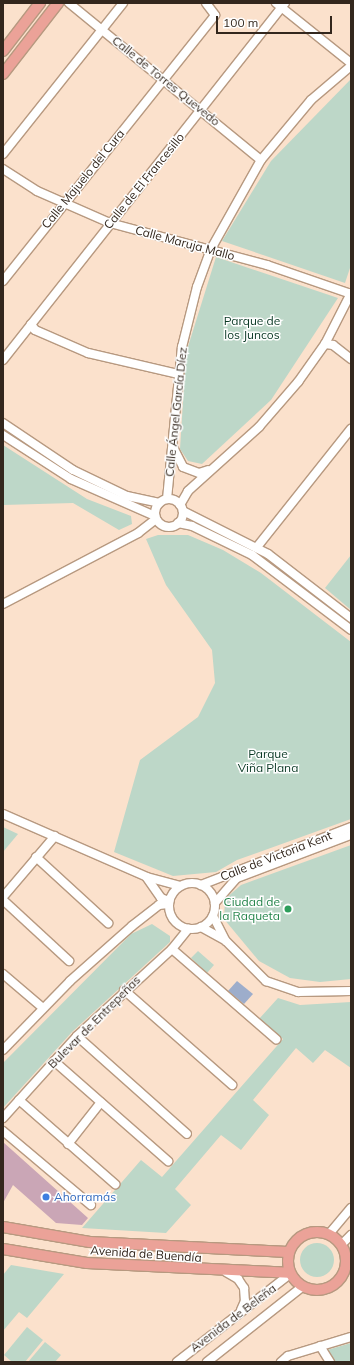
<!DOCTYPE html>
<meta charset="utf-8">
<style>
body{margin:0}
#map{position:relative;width:354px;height:1365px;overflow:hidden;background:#fbe1cc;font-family:Mulish,sans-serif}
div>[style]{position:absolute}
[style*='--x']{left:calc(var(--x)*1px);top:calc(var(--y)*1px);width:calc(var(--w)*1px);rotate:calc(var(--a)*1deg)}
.green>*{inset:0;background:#bdd7c8}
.round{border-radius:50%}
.water>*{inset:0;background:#9dadcb}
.building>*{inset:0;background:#caa6b6}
.roads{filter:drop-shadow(1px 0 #b79980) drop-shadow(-1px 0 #b79980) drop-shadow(0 1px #b79980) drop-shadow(0 -1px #b79980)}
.minor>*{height:8px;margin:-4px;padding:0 4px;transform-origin:4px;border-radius:4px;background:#fff}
.minor>.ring{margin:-4px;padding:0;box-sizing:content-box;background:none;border:8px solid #fff;border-radius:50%}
.major>*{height:10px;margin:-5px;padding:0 5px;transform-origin:5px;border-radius:5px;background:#eba298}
.major>.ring{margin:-5px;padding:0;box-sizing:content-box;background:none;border:10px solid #eba298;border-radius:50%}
.dots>*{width:11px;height:11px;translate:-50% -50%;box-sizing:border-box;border:2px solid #fff;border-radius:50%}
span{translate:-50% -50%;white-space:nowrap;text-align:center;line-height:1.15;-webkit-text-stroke:3px #fff;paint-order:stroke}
.street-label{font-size:12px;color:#33271d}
.park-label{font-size:12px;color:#093824}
.leisure-label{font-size:12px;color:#27864d}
.right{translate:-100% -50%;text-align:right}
.shop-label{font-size:12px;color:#366cbe}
.left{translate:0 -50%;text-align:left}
.frame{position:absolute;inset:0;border:4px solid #33271d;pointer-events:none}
.scale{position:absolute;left:216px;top:16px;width:116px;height:18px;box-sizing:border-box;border:2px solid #33271d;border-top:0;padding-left:5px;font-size:12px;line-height:14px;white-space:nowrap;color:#33271d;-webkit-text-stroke:3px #fff;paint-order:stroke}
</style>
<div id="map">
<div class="green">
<i style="clip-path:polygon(351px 79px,351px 265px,345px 283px,222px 241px,271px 161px)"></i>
<i style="clip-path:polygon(216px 257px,338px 298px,271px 400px,202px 464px,188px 461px,180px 449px,186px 353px)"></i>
<i style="clip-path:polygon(3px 445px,87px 499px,131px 516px,132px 524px,119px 530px,73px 503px,3px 505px)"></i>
<i style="clip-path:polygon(158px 535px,188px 535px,223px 550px,261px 573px,351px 642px,351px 819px,237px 860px,216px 872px,173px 876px,114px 852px,140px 760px,198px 717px,215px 683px,212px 650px,166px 585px,146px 539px)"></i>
<i style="clip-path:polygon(351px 555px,351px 610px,325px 588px)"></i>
<i style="clip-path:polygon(3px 827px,18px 834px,3px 852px)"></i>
<i style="clip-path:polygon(351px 845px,351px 979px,320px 982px,290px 978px,259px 961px,224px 919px,225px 899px,241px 885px)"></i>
<i style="clip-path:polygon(152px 924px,170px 936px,170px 942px,72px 1032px,3px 1108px,3px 1063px,131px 934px)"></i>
<i style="clip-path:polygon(198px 951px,214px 965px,207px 973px,191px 958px)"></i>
<i style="clip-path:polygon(278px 998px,300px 1005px,351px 1002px,351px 1068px,325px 1050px,313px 1063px,296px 1048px,253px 1100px,269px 1115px,241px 1150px,221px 1135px,175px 1189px,191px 1205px,166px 1233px,82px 1228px,141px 1160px,162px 1177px,283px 1039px,259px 1019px)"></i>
<i class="round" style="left:300px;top:1243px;width:34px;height:34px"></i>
<i style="clip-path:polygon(11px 1265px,64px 1274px,27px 1318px,19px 1312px,3px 1331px,3px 1275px)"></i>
<i style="clip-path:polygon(27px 1327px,43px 1340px,25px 1362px,12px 1362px,4px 1355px)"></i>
<i style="clip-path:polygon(45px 1342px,61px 1355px,55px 1362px,28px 1362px)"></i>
<i style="clip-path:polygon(351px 1343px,351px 1362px,336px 1362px,327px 1350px)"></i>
</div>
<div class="water">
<i style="clip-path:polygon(237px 981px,253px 994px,244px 1004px,228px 991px)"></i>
</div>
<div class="building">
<i style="clip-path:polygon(3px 1142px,88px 1218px,82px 1225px,56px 1223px,13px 1185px,3px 1203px)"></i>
</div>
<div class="roads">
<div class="minor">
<i style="--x:69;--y:3;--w:248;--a:39.3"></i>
<i style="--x:276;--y:3;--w:96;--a:38.7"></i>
<i style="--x:3;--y:154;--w:193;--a:-51.5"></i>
<i style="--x:3;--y:169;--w:40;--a:32.9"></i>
<i style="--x:37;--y:191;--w:80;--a:23.7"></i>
<i style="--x:110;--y:223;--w:163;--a:15"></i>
<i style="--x:267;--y:265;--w:89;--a:19"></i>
<i style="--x:3;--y:281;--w:340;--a:-51.4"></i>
<i style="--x:215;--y:15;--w:15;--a:-127"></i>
<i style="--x:31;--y:324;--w:7;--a:56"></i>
<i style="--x:35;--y:330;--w:58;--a:23.5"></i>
<i style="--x:88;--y:353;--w:92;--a:13.1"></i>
<i style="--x:325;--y:344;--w:8;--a:7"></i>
<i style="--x:333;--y:345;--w:23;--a:38"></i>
<i style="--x:3;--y:360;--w:455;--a:-51.7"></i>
<i style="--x:3;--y:423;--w:84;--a:33.9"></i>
<i style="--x:73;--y:470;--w:60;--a:25.7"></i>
<i style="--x:127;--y:496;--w:33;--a:12"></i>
<i style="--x:3;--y:435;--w:81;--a:32.9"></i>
<i style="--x:71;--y:479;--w:92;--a:23.8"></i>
<i style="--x:174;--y:449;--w:20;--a:63"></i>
<i style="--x:183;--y:467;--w:17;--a:21"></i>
<i style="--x:199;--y:473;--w:9;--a:-18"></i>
<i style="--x:167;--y:499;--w:153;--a:-84.4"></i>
<i style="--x:182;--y:347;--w:62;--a:-76"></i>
<i style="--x:197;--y:287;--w:40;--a:-69.8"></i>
<i style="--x:211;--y:249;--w:102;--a:-60.7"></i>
<i style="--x:261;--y:160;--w:78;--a:-50.2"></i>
<i style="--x:311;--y:100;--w:52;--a:-40.4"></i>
<i class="ring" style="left:155px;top:499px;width:20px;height:20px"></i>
<i style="--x:180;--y:505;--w:16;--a:-60"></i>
<i style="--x:188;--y:491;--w:96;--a:-42"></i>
<i style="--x:259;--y:427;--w:60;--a:-49.1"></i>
<i style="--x:298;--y:382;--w:47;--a:-54.6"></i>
<i style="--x:325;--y:344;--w:57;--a:-63"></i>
<i style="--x:183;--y:511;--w:95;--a:26.8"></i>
<i style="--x:268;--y:554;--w:105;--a:37.6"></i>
<i style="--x:178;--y:523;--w:14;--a:12"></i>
<i style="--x:192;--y:526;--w:67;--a:25.8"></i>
<i style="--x:252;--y:555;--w:124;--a:37.1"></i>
<i style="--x:257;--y:547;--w:151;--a:-51.5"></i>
<i style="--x:3;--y:604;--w:153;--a:-27.7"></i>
<i style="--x:138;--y:533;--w:23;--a:-38"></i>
<i style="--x:3;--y:814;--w:157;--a:23.6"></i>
<i style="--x:147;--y:877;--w:34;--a:15"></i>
<i style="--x:36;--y:857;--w:98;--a:42.5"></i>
<i style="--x:147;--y:878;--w:24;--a:55"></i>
<i style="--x:161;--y:898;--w:9;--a:21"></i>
<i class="ring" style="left:169px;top:883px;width:38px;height:38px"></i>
<i style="--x:201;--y:885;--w:161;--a:-21.1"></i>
<i style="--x:3;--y:897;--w:80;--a:-49.6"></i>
<i style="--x:3;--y:900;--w:90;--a:42.7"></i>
<i style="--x:215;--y:903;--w:33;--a:-49"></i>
<i style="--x:237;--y:878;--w:122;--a:-20.7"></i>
<i style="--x:213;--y:916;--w:28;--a:63"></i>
<i style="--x:226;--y:941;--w:57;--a:45"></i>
<i style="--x:266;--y:981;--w:34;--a:19"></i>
<i style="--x:298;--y:992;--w:53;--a:-1.1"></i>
<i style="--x:201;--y:927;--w:26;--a:29"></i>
<i style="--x:172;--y:949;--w:138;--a:40.9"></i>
<i style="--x:3;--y:974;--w:52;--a:40.4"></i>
<i style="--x:124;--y:990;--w:144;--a:41.3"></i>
<i style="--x:77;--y:1036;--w:147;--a:41.7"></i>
<i style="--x:3;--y:1050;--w:96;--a:-45.8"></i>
<i style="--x:70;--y:981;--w:83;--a:-41.6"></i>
<i style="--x:132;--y:926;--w:34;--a:-38"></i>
<i style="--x:159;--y:905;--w:9;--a:-6"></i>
<i style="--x:54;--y:1061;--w:152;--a:41.3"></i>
<i style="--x:19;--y:1100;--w:128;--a:41.2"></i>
<i style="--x:3;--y:1118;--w:110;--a:-47.9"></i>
<i style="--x:77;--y:1036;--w:129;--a:-42.5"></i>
<i style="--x:172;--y:949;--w:26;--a:-51"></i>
<i style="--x:3;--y:1131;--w:115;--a:40.1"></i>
<i style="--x:68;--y:1144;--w:53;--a:-51.8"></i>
<i style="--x:329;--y:1234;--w:34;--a:-50"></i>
<i style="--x:341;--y:1245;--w:14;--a:-45"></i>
<i style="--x:226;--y:1272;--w:14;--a:30"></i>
<i style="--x:238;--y:1279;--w:11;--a:56"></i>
<i style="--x:244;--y:1288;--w:13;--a:86"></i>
<i style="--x:245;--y:1301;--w:10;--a:114"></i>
<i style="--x:320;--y:1346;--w:19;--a:58"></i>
<i style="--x:177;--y:1362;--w:143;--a:-37.9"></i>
<i style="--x:207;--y:1362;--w:121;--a:-38.3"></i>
<i style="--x:281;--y:1362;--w:9;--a:-41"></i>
<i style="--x:288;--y:1356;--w:66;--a:-16.8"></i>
</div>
<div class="major">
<i style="--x:3;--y:51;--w:61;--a:-52.4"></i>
<i style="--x:3;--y:74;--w:90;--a:-52.2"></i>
<i style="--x:3;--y:1227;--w:88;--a:9.8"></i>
<i style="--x:90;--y:1242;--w:198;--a:2.9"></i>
<i class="ring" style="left:288px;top:1232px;width:48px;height:48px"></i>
<i style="--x:3;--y:1249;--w:85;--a:9.5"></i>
<i style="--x:87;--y:1263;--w:202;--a:2.8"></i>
</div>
</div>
<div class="dots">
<i style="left:288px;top:909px;background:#2e9e5b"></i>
<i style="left:46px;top:1197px;background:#3f7fe0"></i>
</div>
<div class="street-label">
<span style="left:166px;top:81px;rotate:39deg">Calle de Torres Quevedo</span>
<span style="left:83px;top:179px;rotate:-51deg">Calle Majuelo del Cura</span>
<span style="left:144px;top:181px;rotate:-51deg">Calle de El Francesillo</span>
<span style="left:185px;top:243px;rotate:15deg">Calle Maruja Mallo</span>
<span style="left:176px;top:412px;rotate:-84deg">Calle Ángel García Díez</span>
<span style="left:276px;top:856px;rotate:-21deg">Calle de Victoria Kent</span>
<span style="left:94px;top:1022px;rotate:-45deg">Bulevar de Entrepeñas</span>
<span style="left:146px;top:1254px;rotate:4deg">Avenida de Buendía</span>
<span style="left:233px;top:1318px;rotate:-37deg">Avenida de Beleña</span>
</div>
<div class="park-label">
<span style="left:252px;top:328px">Parque de<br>los Juncos</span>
<span style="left:268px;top:761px">Parque<br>Viña Plana</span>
</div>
<div class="leisure-label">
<span class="right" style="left:280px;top:909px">Ciudad de<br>la Raqueta</span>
</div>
<div class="shop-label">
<span class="left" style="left:54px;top:1197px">Ahorramás</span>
</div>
<div class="frame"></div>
<div class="scale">100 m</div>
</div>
